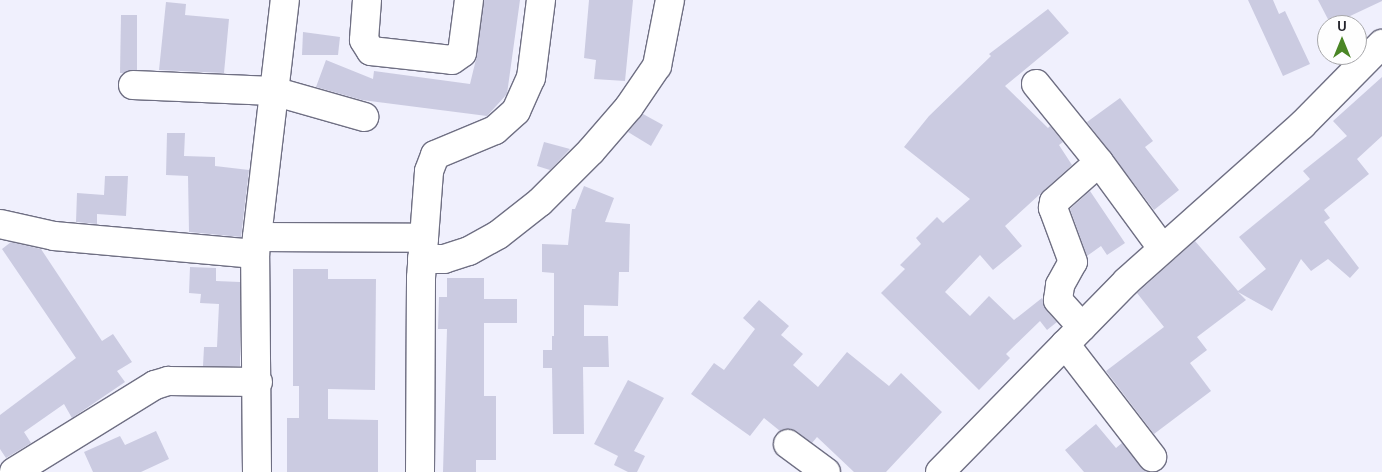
<!DOCTYPE html>
<style>
body{margin:0}
#map{position:relative;width:1382px;height:472px;overflow:hidden;background:#f0f0fd;font-family:"Space Grotesk",sans-serif}
div>[style]{position:absolute}
[style*='--x']{left:calc(var(--x)*1px);top:calc(var(--y)*1px);width:calc(var(--w)*1px);rotate:calc(var(--a)*1deg)}
.building>*{inset:0;background:#cbcbe1}
.roads{filter:drop-shadow(1px 0 #6f6f83) drop-shadow(-1px 0 #6f6f83) drop-shadow(0 1px #6f6f83) drop-shadow(0 -1px #6f6f83)}
.minor>*{height:28px;margin:-14px;padding:0 14px;transform-origin:14px;border-radius:14px;background:#fff}
span{translate:-50% -50%;white-space:nowrap;text-align:center;line-height:1.15;-webkit-text-stroke:4px #fefefe;paint-order:stroke}
.north{position:absolute;left:1317px;top:15px;width:50px;height:50px;box-sizing:border-box;background:#fefefe;border:1px solid #a7a7aa;border-radius:50%;rotate:0deg;font-size:14px;font-weight:700;line-height:20px;text-align:center;color:#24242c}
.north::after{content:'';display:block;margin:auto;width:18px;height:22px;background:#4a8625;clip-path:polygon(50% 0,100% 100%,50% 72%,0 100%)}
</style>
<div id="map">
<div class="building">
<i style="clip-path:polygon(484px 0,520px 0,507px 94px,487px 116px,362px 100px,316px 87px,326px 60px,373px 79px,374px 71px,470px 84px,477px 55px)"></i>
<i style="clip-path:polygon(589px 0,633px 0,625px 81px,594px 79px,596px 60px,584px 58px)"></i>
<i style="clip-path:polygon(1248px 0,1273px 0,1279px 14px,1285px 11px,1310px 64px,1283px 76px)"></i>
<i style="clip-path:polygon(1318px 0,1382px 0,1382px 1px,1331px 25px)"></i>
<i style="clip-path:polygon(166px 2px,186px 4px,185px 15px,229px 19px,224px 73px,159px 70px)"></i>
<i style="clip-path:polygon(1048px 9px,1069px 33px,1005px 86px,1048px 128px,1050px 126px,1063px 142px,1059px 145px,1072px 165px,1005px 226px,1022px 246px,993px 270px,980px 255px,945px 292px,970px 316px,989px 296px,1014px 320px,1042px 298px,1046px 310px,1057px 322px,1047px 330px,1040px 321px,1006px 354px,1010px 358px,979px 390px,881px 293px,905px 269px,900px 265px,921px 244px,916px 238px,937px 217px,943px 223px,970px 199px,904px 147px,929px 116px,991px 56px,989px 54px)"></i>
<i style="clip-path:polygon(121px 15px,137px 15px,137px 70px,123px 73px,120px 73px)"></i>
<i style="clip-path:polygon(303px 32px,340px 37px,338px 55px,302px 55px)"></i>
<i style="clip-path:polygon(1382px 77px,1382px 136px,1357px 159px,1369px 174px,1324px 210px,1330px 218px,1324px 222px,1359px 268px,1350px 278px,1328px 259px,1311px 271px,1301px 259px,1272px 311px,1238px 292px,1246px 300px,1197px 337px,1207px 350px,1190px 363px,1211px 391px,1154px 434px,1106px 371px,1164px 327px,1137px 293px,1195px 241px,1238px 291px,1266px 269px,1239px 237px,1310px 179px,1303px 171px,1347px 136px,1333px 121px)"></i>
<i style="clip-path:polygon(1120px 98px,1153px 141px,1145px 147px,1179px 190px,1154px 210px,1087px 122px)"></i>
<i style="clip-path:polygon(643px 114px,663px 125px,651px 146px,628px 132px)"></i>
<i style="clip-path:polygon(167px 133px,185px 133px,184px 156px,215px 157px,215px 166px,249px 170px,241px 237px,189px 232px,188px 176px,166px 175px)"></i>
<i style="clip-path:polygon(544px 142px,570px 149px,550px 170px,537px 166px)"></i>
<i style="clip-path:polygon(105px 176px,128px 176px,126px 216px,97px 214px,97px 224px,76px 222px,77px 193px,104px 195px)"></i>
<i style="clip-path:polygon(584px 186px,614px 198px,605px 222px,630px 224px,629px 272px,619px 272px,618px 306px,584px 305px,584px 336px,608px 336px,609px 367px,583px 367px,584px 434px,553px 434px,552px 368px,543px 368px,543px 350px,552px 350px,552px 336px,554px 336px,554px 273px,542px 272px,542px 244px,568px 245px,572px 209px,575px 209px)"></i>
<i style="clip-path:polygon(1090px 191px,1125px 243px,1107px 255px,1101px 246px,1087px 256px,1070px 209px)"></i>
<i style="clip-path:polygon(11px 242px,41px 249px,102px 341px,113px 334px,132px 362px,117px 371px,125px 382px,72px 418px,64px 404px,24px 432px,31px 443px,6px 458px,0 449px,0 415px,76px 358px,2px 249px)"></i>
<i style="clip-path:polygon(190px 267px,216px 268px,216px 281px,240px 282px,240px 366px,203px 366px,204px 347px,217px 347px,219px 304px,200px 303px,201px 294px,189px 293px)"></i>
<i style="clip-path:polygon(293px 269px,328px 269px,328px 279px,376px 279px,375px 390px,328px 389px,328px 419px,378px 420px,378px 472px,287px 472px,287px 418px,299px 418px,299px 386px,293px 386px)"></i>
<i style="clip-path:polygon(447px 278px,484px 278px,484px 299px,517px 299px,517px 323px,484px 323px,484px 396px,496px 396px,496px 460px,476px 460px,476px 472px,443px 472px,447px 329px,438px 329px,439px 297px,447px 297px)"></i>
<i style="clip-path:polygon(759px 300px,789px 326px,781px 335px,803px 354px,793px 365px,818px 387px,847px 352px,889px 386px,901px 373px,942px 412px,886px 472px,854px 472px,817px 437px,812px 443px,790px 429px,780px 431px,764px 418px,750px 436px,691px 394px,714px 363px,724px 370px,755px 329px,743px 318px)"></i>
<i style="clip-path:polygon(628px 380px,664px 398px,634px 451px,645px 456px,637px 472px,628px 472px,614px 465px,618px 456px,594px 444px)"></i>
<i style="clip-path:polygon(1096px 424px,1116px 448px,1122px 443px,1147px 472px,1084px 472px,1065px 450px)"></i>
<i style="clip-path:polygon(156px 431px,169px 459px,141px 472px,93px 472px,84px 452px,120px 436px,125px 445px)"></i>
</div>
<div class="roads">
<div class="minor">
<i style="--x:367;--y:0;--w:40;--a:94.3"></i>
<i style="--x:364;--y:40;--w:13;--a:58"></i>
<i style="--x:371;--y:51;--w:81;--a:6.3"></i>
<i style="--x:452;--y:60;--w:12;--a:-35"></i>
<i style="--x:462;--y:53;--w:53;--a:-82.5"></i>
<i style="--x:1036;--y:84;--w:100;--a:51.1"></i>
<i style="--x:1099;--y:162;--w:107;--a:53.8"></i>
<i style="--x:133;--y:85;--w:140;--a:2.5"></i>
<i style="--x:273;--y:91;--w:95;--a:15.9"></i>
<i style="--x:0;--y:224;--w:55;--a:12.5"></i>
<i style="--x:54;--y:236;--w:202;--a:5.1"></i>
<i style="--x:257;--y:237;--w:167;--a:0.3"></i>
<i style="--x:422;--y:259;--w:22;--a:0"></i>
<i style="--x:444;--y:259;--w:26;--a:-18"></i>
<i style="--x:469;--y:251;--w:33;--a:-29"></i>
<i style="--x:498;--y:235;--w:53;--a:-38.2"></i>
<i style="--x:540;--y:202;--w:72;--a:-45"></i>
<i style="--x:591;--y:151;--w:58;--a:-49.2"></i>
<i style="--x:629;--y:107;--w:50;--a:-55.7"></i>
<i style="--x:657;--y:66;--w:67;--a:-78.9"></i>
<i style="--x:1082;--y:327;--w:36;--a:-132"></i>
<i style="--x:1058;--y:300;--w:15;--a:-82"></i>
<i style="--x:1060;--y:285;--w:26;--a:-61"></i>
<i style="--x:1073;--y:262;--w:58;--a:-110.3"></i>
<i style="--x:1053;--y:208;--w:6;--a:-81"></i>
<i style="--x:1054;--y:202;--w:60;--a:-41.6"></i>
<i style="--x:1065;--y:344;--w:143;--a:52.4"></i>
<i style="--x:788;--y:444;--w:47;--a:36.4"></i>
<i style="--x:14;--y:472;--w:166;--a:-31.7"></i>
<i style="--x:155;--y:385;--w:14;--a:-17"></i>
<i style="--x:168;--y:381;--w:90;--a:0.6"></i>
<i style="--x:257;--y:472;--w:218;--a:-90.5"></i>
<i style="--x:255;--y:254;--w:256;--a:-83.3"></i>
<i style="--x:420;--y:472;--w:194;--a:-89.7"></i>
<i style="--x:421;--y:278;--w:107;--a:-85.7"></i>
<i style="--x:429;--y:171;--w:17;--a:-69"></i>
<i style="--x:435;--y:155;--w:65;--a:-22.6"></i>
<i style="--x:495;--y:130;--w:28;--a:-42"></i>
<i style="--x:516;--y:111;--w:36;--a:-66"></i>
<i style="--x:531;--y:78;--w:79;--a:-82.7"></i>
<i style="--x:940;--y:472;--w:267;--a:-45.6"></i>
<i style="--x:1127;--y:281;--w:234;--a:-41.7"></i>
<i style="--x:1302;--y:125;--w:114;--a:-45.4"></i>
</div>
</div>
<div class="north">U</div>
</div>
